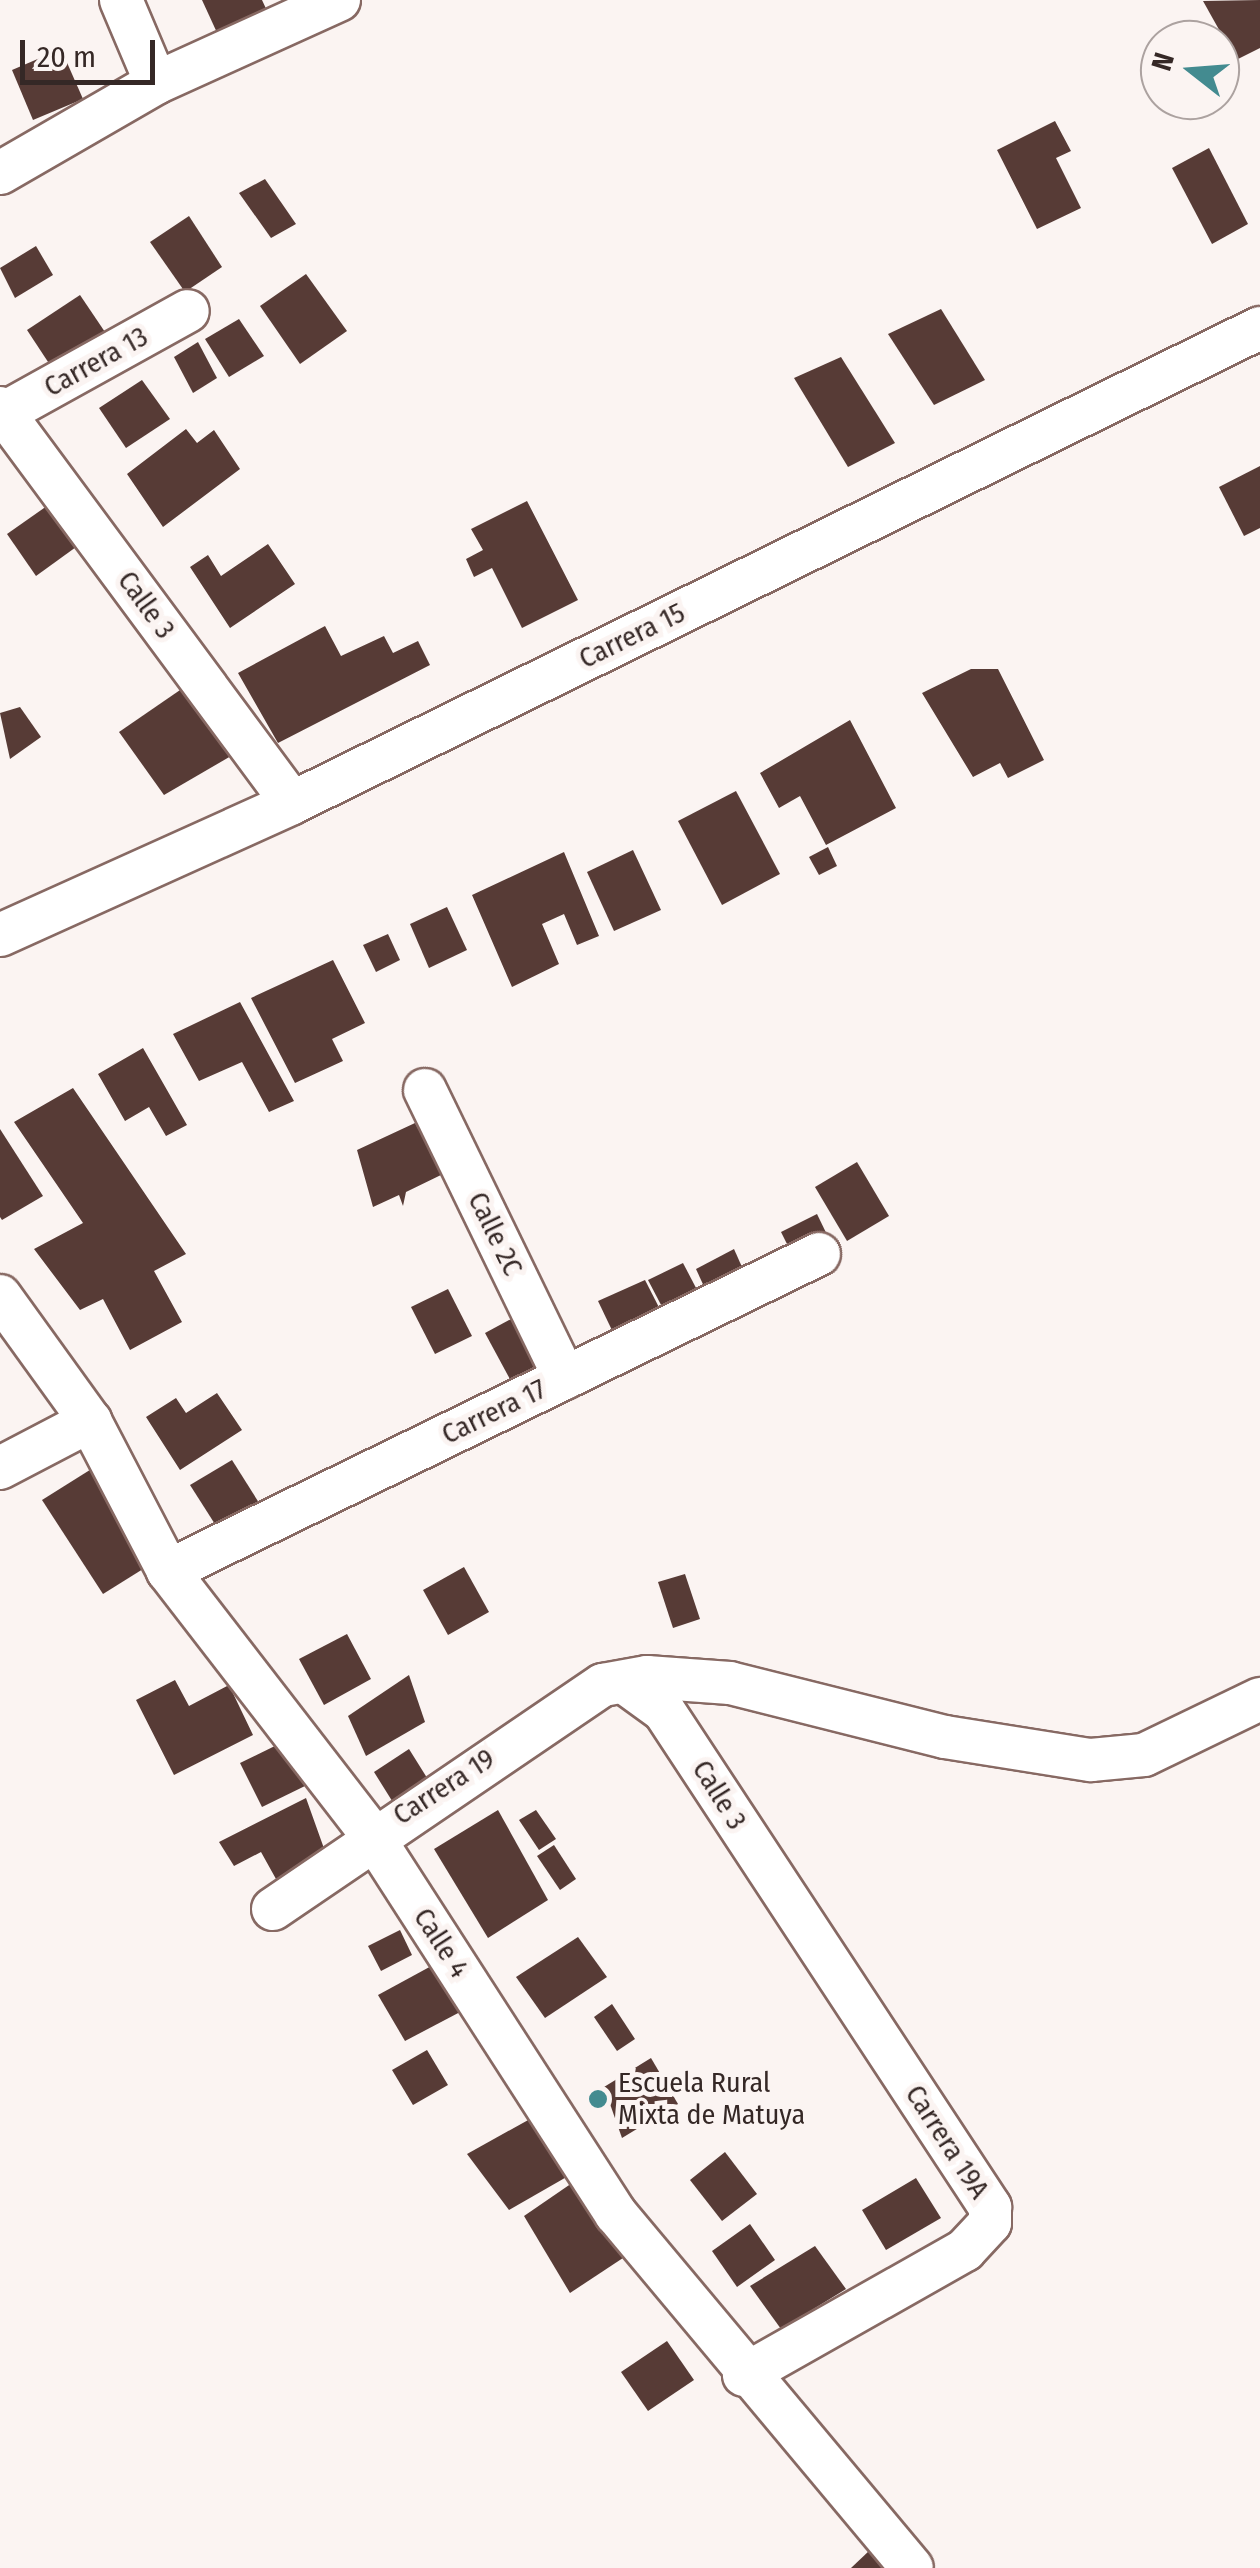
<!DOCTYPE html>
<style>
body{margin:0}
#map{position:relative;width:1260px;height:2568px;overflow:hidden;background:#fbf4f2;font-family:"Fira Sans Condensed",sans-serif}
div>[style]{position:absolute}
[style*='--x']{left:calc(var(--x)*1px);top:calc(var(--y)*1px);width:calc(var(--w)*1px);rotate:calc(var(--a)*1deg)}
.building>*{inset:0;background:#573b36}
.roads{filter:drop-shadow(2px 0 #876963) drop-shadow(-2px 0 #876963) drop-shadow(0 2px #876963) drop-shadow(0 -2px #876963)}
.minor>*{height:42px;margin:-21px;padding:0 21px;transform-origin:21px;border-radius:21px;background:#fff}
.dots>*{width:28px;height:28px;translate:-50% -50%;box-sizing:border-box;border:5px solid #fbf4f2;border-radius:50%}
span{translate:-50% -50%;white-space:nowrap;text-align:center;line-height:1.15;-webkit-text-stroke:10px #fbf4f2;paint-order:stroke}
.street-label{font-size:28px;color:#352826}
.poi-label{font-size:28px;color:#352826}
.left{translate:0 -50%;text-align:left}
.north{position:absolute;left:1140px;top:20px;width:100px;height:100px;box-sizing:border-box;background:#fbf4f2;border:2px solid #aca2a0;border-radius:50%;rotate:287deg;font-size:28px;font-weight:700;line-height:40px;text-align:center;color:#352826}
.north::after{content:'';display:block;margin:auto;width:35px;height:45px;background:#438b90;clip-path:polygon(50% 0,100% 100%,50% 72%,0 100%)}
.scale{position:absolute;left:20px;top:40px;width:135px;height:45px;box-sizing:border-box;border:5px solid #352826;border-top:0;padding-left:12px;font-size:30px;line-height:35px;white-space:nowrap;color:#352826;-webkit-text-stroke:8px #fbf4f2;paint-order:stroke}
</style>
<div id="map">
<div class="building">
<i style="clip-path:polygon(202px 0,262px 0,269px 15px,219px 37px)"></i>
<i style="clip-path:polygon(1260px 0,1260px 48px,1236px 60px,1203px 1px)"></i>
<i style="clip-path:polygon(61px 49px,83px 99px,33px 120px,12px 70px)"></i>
<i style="clip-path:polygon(1055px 121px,1071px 151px,1056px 158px,1081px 208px,1037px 229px,997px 150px)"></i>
<i style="clip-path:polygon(1209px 148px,1248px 224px,1212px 244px,1172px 168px)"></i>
<i style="clip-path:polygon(265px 179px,296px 224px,271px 238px,239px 193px)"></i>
<i style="clip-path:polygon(189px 216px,222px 267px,185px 292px,150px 242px)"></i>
<i style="clip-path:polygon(36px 246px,53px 275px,15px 298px,0 268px)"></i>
<i style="clip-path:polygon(306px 274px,347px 331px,300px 364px,260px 306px)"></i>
<i style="clip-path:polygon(80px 295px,107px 335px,54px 371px,27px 330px)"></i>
<i style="clip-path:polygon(941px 309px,985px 380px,934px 405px,888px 334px)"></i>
<i style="clip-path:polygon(239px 319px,264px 356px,229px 377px,205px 339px)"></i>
<i style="clip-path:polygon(198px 342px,217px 378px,193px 393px,174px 357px)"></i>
<i style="clip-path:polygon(841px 357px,895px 443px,848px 467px,794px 378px)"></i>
<i style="clip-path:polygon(142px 380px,170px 419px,126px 448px,99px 408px)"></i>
<i style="clip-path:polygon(186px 429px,197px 443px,214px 430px,240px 469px,163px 527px,127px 474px)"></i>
<i style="clip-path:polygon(1260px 466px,1260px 528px,1244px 536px,1219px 487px)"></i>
<i style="clip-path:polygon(54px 501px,83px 542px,36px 576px,7px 534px)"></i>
<i style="clip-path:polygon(527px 501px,578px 600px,522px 628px,492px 568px,474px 577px,466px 559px,483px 550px,471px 529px)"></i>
<i style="clip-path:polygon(268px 544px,295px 584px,230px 628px,190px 567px,208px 555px,221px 576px)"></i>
<i style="clip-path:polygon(325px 626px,341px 656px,384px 636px,393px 653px,418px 641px,430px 665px,278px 743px,238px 673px)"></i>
<i style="clip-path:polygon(971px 669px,998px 669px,1044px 760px,1008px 778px,1000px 763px,973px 777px,922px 693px)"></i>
<i style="clip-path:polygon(183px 688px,231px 756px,164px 795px,119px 732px)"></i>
<i style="clip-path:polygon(20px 707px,41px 737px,10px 759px,0 713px)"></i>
<i style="clip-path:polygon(850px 720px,896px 808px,826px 845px,800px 796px,779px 808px,760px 773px)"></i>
<i style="clip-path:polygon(736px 791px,780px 874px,722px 905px,678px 821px)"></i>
<i style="clip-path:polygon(828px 847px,837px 866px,819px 875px,809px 857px)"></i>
<i style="clip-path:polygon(633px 850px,661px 910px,614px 931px,587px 872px)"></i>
<i style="clip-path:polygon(564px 852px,599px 936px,577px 945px,564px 914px,542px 924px,559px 964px,512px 987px,472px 895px)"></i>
<i style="clip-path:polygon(447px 907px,467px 950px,429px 968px,410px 924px)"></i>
<i style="clip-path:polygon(388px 934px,400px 960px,376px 972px,363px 945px)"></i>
<i style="clip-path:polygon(333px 960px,365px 1023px,332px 1039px,343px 1061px,295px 1083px,251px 998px)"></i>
<i style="clip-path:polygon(240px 1002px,294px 1101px,269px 1112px,242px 1062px,199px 1081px,173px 1034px)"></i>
<i style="clip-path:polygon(143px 1048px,187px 1125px,166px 1136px,149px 1107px,125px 1121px,98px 1074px)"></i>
<i style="clip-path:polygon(73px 1088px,186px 1254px,154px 1271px,182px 1322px,130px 1350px,103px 1299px,80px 1310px,34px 1249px,83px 1223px,14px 1122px)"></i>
<i style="clip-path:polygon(415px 1123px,443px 1174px,406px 1192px,403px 1206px,399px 1195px,373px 1207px,357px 1150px)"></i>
<i style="clip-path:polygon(0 1129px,43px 1196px,2px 1220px,0 1217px)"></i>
<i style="clip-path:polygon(857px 1162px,889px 1216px,847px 1241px,815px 1187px)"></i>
<i style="clip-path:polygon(817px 1214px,832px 1245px,796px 1262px,781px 1232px)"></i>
<i style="clip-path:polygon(734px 1249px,750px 1285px,712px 1304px,696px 1269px)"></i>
<i style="clip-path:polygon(683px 1263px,706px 1307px,671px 1324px,648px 1280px)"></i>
<i style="clip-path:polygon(645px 1280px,668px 1325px,620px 1347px,598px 1301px)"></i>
<i style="clip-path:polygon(448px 1289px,472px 1336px,435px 1354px,411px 1307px)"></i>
<i style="clip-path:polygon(526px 1311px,553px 1361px,512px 1383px,485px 1333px)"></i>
<i style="clip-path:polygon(217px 1393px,242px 1430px,180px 1470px,146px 1417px,176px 1398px,186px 1413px)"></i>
<i style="clip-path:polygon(232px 1460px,261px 1506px,220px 1532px,190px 1485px)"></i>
<i style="clip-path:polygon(93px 1468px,159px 1559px,103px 1594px,42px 1500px)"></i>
<i style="clip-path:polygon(464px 1567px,489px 1612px,448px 1635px,423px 1590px)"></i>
<i style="clip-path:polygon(685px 1574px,700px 1619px,673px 1628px,658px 1582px)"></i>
<i style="clip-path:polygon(347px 1634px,371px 1679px,324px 1705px,299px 1659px)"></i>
<i style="clip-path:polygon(409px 1675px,425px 1722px,366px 1756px,348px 1716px)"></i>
<i style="clip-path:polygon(175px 1680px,189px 1706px,229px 1685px,253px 1735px,174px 1775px,136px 1700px)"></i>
<i style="clip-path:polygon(283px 1742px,305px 1786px,262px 1807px,240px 1763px)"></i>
<i style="clip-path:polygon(409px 1749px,429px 1781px,394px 1804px,374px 1772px)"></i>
<i style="clip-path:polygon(306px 1798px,326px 1854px,276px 1879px,261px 1852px,234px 1866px,219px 1842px)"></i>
<i style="clip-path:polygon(498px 1810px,548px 1900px,488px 1938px,434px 1849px)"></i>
<i style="clip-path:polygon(536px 1810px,556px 1839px,539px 1850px,519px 1820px)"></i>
<i style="clip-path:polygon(554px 1845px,576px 1879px,560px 1890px,537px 1856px)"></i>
<i style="clip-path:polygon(400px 1930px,412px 1955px,381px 1971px,368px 1946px)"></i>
<i style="clip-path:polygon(578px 1937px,607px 1977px,545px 2018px,516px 1977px)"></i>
<i style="clip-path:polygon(435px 1964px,462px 2011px,405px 2041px,378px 1995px)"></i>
<i style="clip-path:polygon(612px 2004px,635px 2039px,617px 2051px,594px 2017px)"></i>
<i style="clip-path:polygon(427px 2050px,448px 2085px,413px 2105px,392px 2070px)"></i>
<i style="clip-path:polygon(651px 2058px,678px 2104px,622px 2138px,604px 2087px)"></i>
<i style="clip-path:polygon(530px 2119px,570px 2175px,509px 2210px,467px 2154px)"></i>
<i style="clip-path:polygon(725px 2152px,757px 2194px,722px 2221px,690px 2180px)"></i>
<i style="clip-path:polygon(916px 2178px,941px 2218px,886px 2250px,862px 2210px)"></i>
<i style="clip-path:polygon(575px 2181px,626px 2256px,570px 2293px,524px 2216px)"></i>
<i style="clip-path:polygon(750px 2224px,775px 2260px,737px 2287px,712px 2251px)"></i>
<i style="clip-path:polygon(815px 2246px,846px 2289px,781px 2329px,750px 2286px)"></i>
<i style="clip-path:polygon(667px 2341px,694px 2380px,648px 2411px,621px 2372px)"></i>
<i style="clip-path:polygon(870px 2550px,885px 2568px,851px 2568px)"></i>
</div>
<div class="roads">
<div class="minor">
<i style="--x:121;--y:0;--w:90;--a:67.1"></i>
<i style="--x:0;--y:173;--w:180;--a:-30"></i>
<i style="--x:156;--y:83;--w:201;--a:-24.4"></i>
<i style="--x:0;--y:408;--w:491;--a:53.5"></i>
<i style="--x:4;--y:413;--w:210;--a:-29"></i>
<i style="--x:0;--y:935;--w:320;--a:-24.3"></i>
<i style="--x:292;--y:803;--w:1078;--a:-26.14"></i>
<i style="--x:425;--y:1090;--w:320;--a:64.1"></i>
<i style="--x:0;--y:1296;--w:154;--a:54.2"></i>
<i style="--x:90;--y:1421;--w:169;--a:62.5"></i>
<i style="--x:168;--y:1571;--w:332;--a:52.3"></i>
<i style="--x:371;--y:1834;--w:452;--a:57.2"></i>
<i style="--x:616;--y:2214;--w:461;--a:50.1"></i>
<i style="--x:0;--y:1468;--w:102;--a:-27.6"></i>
<i style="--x:168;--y:1571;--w:724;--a:-25.96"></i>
<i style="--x:624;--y:1682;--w:49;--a:35.9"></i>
<i style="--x:664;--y:1711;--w:594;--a:56.68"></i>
<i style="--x:990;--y:2207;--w:16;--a:90"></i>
<i style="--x:990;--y:2223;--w:37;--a:133"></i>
<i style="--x:965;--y:2250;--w:254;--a:150.5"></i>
<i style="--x:273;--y:1909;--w:399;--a:-34.2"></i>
<i style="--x:603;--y:1685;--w:45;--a:-10.3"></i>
<i style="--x:647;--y:1677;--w:83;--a:4.1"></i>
<i style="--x:730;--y:1683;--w:222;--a:14.1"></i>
<i style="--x:945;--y:1737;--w:148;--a:9"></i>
<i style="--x:1091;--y:1760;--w:53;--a:-5.4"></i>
<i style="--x:1144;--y:1755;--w:129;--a:-25.8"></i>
</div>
</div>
<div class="dots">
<i style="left:598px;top:2099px;background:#438b90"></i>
</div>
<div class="street-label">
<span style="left:96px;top:362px;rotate:-29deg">Carrera 13</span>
<span style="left:146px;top:605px;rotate:54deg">Calle 3</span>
<span style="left:632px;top:636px;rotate:-26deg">Carrera 15</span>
<span style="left:495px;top:1234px;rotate:64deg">Calle 2C</span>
<span style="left:494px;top:1412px;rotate:-26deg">Carrera 17</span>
<span style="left:444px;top:1787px;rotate:-33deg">Carrera 19</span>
<span style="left:719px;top:1795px;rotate:58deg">Calle 3</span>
<span style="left:441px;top:1943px;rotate:57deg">Calle 4</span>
<span style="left:947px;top:2142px;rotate:57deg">Carrera 19A</span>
</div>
<div class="poi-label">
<span class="left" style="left:618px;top:2099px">Escuela Rural<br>Mixta de Matuya</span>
</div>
<div class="north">N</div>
<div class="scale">20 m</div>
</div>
